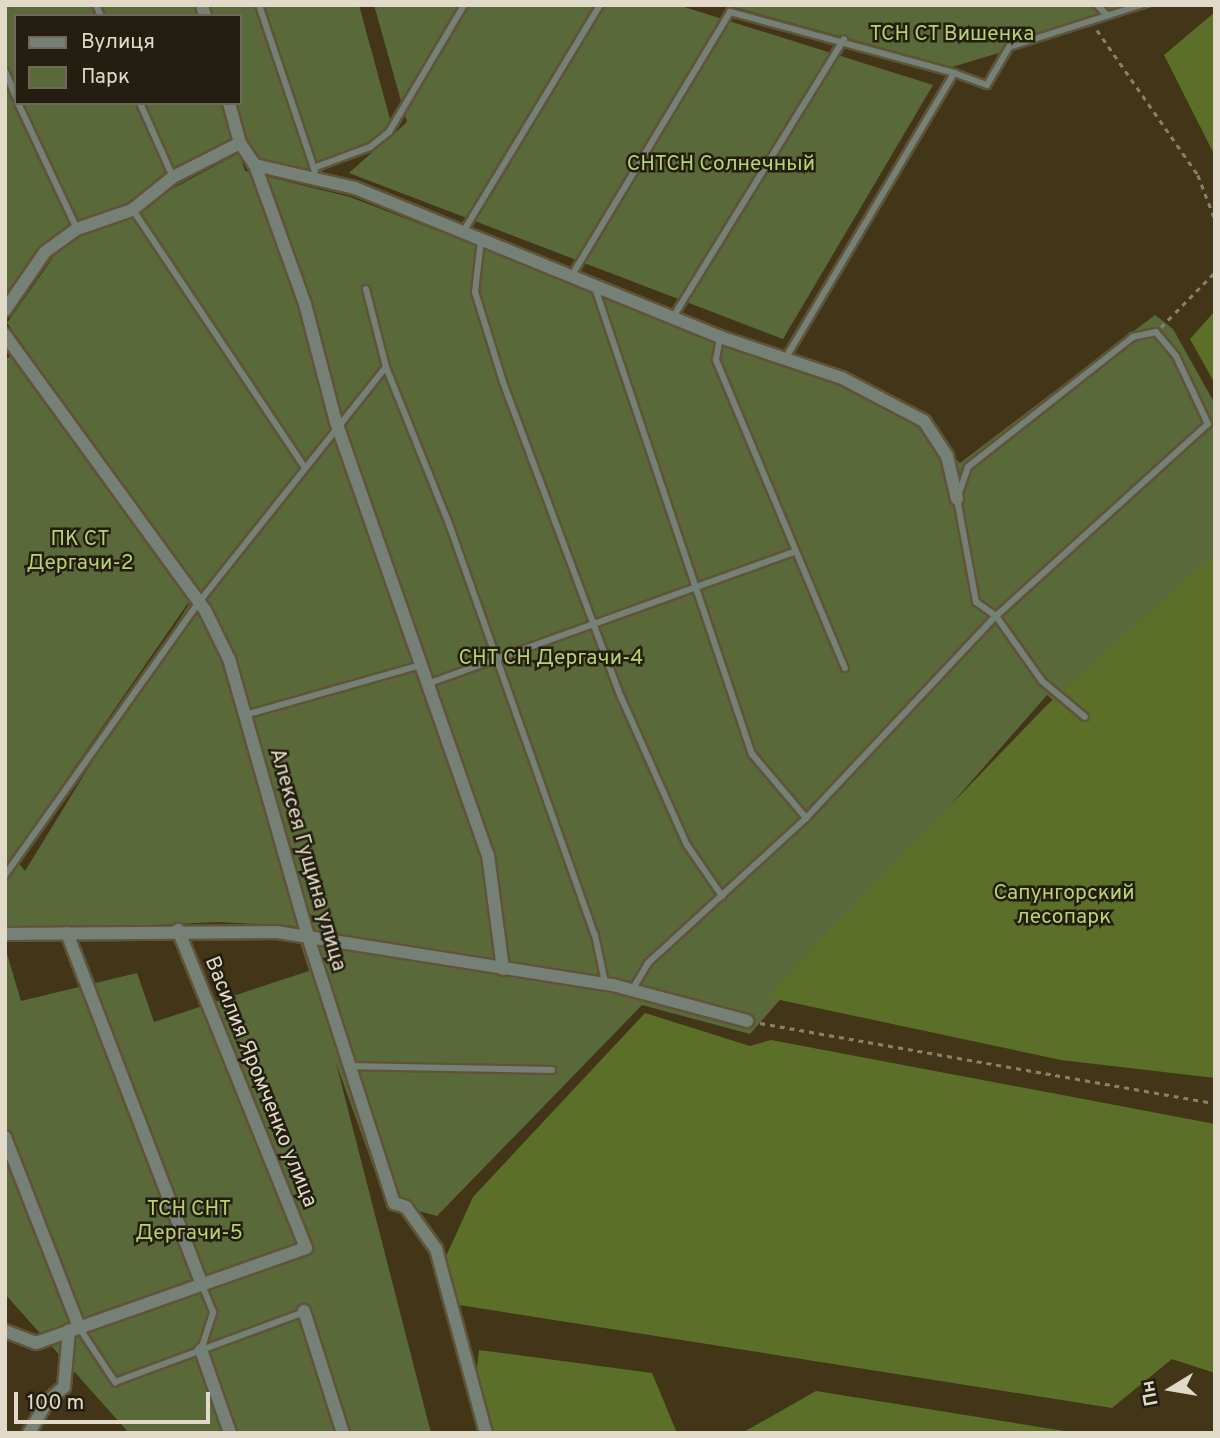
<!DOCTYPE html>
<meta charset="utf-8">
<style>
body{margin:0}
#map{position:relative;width:1220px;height:1438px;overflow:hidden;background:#433618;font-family:Overpass,sans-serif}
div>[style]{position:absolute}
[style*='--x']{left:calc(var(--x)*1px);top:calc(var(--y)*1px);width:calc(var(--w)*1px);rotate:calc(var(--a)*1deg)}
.green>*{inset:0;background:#5a6939}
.forest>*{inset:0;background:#5c6f28}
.path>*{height:2.5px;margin-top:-1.25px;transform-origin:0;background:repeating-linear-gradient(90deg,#8a8067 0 5px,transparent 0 10px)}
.roads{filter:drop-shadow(2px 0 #5f5438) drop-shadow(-2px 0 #5f5438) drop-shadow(0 2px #5f5438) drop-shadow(0 -2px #5f5438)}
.service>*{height:6px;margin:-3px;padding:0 3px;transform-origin:3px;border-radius:3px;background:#758176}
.minor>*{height:12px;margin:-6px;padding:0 6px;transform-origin:6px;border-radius:6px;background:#758176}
span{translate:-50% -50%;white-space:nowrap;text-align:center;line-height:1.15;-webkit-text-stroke:5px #241e11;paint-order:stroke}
.park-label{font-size:21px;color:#b6d370}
.street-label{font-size:21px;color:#e1dac8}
.frame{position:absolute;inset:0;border:7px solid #e1dac8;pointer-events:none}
.legend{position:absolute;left:14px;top:14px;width:228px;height:91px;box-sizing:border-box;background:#241e11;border:2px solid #70695a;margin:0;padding:9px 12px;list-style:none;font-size:21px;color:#e1dac8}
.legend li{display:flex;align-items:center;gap:14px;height:35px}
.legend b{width:35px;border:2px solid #70695a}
.north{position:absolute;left:1136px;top:1354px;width:70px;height:70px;-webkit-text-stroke:5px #241e11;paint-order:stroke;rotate:259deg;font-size:19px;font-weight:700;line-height:28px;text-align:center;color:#e1dac8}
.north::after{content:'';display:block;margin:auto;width:24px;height:32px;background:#e1dac8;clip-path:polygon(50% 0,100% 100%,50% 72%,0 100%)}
.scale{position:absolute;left:14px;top:1392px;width:196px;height:32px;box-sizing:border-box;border:4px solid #e1dac8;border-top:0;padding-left:9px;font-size:21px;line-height:24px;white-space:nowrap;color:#e1dac8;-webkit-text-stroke:5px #241e11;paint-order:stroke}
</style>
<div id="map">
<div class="green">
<i style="clip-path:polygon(evenodd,5px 5px,359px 5px,394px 134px,407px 122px,374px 5px,678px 5px,933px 85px,783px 339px,349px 173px,388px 138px,323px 170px,312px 185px,248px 168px,239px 151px,112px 221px,239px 153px,245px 171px,350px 197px,840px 386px,917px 426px,960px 463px,1155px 315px,1173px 329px,1215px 404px,1215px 608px,1088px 731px,1047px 695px,750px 1034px,642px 1005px,437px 1216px,386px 1202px,336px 1063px,431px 1433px,129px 1433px,5px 1294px,5px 947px,21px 1001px,137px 973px,154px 1022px,309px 971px,295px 926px,218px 922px,5px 932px,5px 360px,24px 347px,7px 323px,57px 252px,6px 317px,5px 5px,16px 16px,240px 16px,240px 103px,16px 103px,16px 16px,5px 5px,188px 603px,189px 604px,25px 871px,13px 856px,188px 603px)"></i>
<i style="clip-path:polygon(727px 5px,1159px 5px,952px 67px)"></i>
</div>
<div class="forest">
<i style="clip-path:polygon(1215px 12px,1215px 156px,1164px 55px)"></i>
<i style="clip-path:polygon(1215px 311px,1215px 384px,1190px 339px)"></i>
<i style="clip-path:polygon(1215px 553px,1215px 1078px,1061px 1060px,766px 997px,1046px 706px)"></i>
<i style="clip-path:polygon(645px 1013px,750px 1046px,771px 1040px,1215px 1124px,1215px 1373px,1172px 1359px,1112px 1408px,459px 1305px,442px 1265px,473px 1197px)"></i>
<i style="clip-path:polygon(479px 1350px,652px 1373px,677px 1433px,495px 1433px,474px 1393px)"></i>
<i style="clip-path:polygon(816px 1391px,1077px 1433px,742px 1433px)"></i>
</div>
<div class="path">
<i style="--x:1097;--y:30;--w:177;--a:55.1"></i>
<i style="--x:1198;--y:175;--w:47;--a:68.9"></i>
<i style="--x:1161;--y:327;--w:77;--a:-45.5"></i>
<i style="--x:760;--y:1023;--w:462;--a:10"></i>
</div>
<div class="roads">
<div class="service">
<i style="--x:96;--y:5;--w:12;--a:66"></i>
<i style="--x:259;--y:5;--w:175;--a:71.4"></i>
<i style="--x:1097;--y:5;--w:13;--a:45"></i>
<i style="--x:5;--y:71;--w:28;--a:67"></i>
<i style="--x:18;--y:103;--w:139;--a:64.9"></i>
<i style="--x:140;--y:103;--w:81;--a:66"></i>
<i style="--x:316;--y:167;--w:58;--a:-20.3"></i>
<i style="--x:370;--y:147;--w:24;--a:-38"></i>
<i style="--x:389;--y:132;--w:147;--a:-59.4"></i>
<i style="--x:133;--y:210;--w:306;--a:56.3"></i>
<i style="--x:463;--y:232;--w:265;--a:-58.9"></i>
<i style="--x:481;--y:240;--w:52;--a:96.6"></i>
<i style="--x:475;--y:292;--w:94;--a:72.7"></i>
<i style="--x:503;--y:382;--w:336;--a:69.5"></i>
<i style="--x:621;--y:697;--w:162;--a:66"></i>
<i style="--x:687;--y:845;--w:62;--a:55.5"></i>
<i style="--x:572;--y:275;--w:307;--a:-59"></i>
<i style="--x:730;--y:12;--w:232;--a:15.2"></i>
<i style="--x:595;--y:288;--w:492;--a:71.4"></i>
<i style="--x:752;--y:754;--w:84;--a:49.8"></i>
<i style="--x:366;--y:289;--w:81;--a:75.6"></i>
<i style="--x:386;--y:367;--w:166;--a:68.1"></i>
<i style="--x:448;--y:521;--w:439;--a:70.5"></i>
<i style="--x:595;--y:935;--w:49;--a:78.2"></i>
<i style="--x:673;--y:317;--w:326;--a:-58.4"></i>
<i style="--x:720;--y:337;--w:23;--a:100"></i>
<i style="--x:716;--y:360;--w:334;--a:67.3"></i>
<i style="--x:785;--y:359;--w:332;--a:-59.4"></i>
<i style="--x:954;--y:73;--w:35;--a:20"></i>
<i style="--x:987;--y:85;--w:44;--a:-59.9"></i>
<i style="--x:1009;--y:47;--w:139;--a:-17.7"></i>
<i style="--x:427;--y:684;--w:390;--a:-19.8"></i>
<i style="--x:245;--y:715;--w:183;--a:-15.9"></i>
<i style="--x:5;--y:875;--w:335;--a:-54.6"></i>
<i style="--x:199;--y:602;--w:300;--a:-51.5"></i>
<i style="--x:632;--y:990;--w:31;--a:-59"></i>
<i style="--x:648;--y:963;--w:214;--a:-42.5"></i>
<i style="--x:806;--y:818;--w:277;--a:-46.8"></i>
<i style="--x:996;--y:616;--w:286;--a:-42.2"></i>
<i style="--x:1208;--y:424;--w:75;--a:-115.2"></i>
<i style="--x:1176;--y:356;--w:31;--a:-130"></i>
<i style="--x:1156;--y:332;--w:24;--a:168"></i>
<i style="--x:1133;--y:337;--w:210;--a:141.8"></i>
<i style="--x:968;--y:467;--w:34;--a:109"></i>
<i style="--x:957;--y:499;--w:105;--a:79.5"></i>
<i style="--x:976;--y:602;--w:24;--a:35"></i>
<i style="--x:996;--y:616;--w:80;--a:54.7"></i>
<i style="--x:1042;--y:681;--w:56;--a:39.9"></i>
<i style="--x:349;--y:1066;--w:203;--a:1.1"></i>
<i style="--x:80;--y:1329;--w:64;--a:56.6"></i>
<i style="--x:115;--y:1382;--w:202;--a:-20.3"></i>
<i style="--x:201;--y:1350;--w:40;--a:-72"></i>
<i style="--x:213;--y:1312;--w:29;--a:-112"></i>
</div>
<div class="minor">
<i style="--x:202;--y:5;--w:11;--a:75"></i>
<i style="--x:229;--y:103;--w:41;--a:74.6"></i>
<i style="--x:255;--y:165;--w:103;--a:13"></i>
<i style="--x:355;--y:188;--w:394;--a:22.2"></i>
<i style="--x:720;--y:337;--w:129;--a:18.6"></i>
<i style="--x:842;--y:378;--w:93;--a:27.7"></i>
<i style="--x:924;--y:421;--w:42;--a:56.7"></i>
<i style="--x:947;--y:456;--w:44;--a:76.9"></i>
<i style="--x:5;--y:310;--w:70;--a:-55.4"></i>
<i style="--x:45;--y:252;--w:39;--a:-36"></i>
<i style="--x:77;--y:229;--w:58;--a:-19.1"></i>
<i style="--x:132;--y:210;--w:53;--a:-38.8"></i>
<i style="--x:173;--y:177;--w:75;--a:-26.9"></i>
<i style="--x:240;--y:143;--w:27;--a:56"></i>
<i style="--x:255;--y:165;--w:148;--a:70.2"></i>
<i style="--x:305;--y:304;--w:122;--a:75.3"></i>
<i style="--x:336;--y:422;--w:459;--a:70.7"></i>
<i style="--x:488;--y:855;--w:115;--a:82.5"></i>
<i style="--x:5;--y:335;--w:340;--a:54"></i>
<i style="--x:205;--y:610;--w:55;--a:63.9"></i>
<i style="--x:229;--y:659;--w:289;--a:74.1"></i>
<i style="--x:308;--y:937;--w:280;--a:72.1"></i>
<i style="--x:394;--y:1203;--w:13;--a:18"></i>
<i style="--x:406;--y:1207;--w:52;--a:54.5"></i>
<i style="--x:436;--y:1249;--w:191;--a:74.8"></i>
<i style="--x:67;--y:933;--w:377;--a:69"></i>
<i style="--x:5;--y:934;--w:272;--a:-0.4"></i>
<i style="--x:277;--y:932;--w:340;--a:9"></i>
<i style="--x:613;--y:985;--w:139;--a:15"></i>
<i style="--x:5;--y:1137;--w:204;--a:68.7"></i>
<i style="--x:304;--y:1311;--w:128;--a:72.3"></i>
<i style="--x:5;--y:1331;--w:33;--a:21"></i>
<i style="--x:36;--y:1343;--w:286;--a:-19.4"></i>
<i style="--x:306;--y:1248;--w:343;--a:-111.9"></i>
<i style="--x:201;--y:1350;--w:88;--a:70.7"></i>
<i style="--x:29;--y:1433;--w:34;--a:-60"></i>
<i style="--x:46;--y:1403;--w:24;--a:-42"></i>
<i style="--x:64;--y:1387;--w:57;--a:-85"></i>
</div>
</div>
<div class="park-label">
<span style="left:952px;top:35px">ТСН СТ Вишенка</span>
<span style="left:721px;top:165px">СНТСН Солнечный</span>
<span style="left:80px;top:552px">ПК СТ<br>Дергачи-2</span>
<span style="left:551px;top:659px">СНТ СН Дергачи-4</span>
<span style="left:1064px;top:906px">Сапунгорский<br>лесопарк</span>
<span style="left:189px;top:1222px">ТСН СНТ<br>Дергачи-5</span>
</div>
<div class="street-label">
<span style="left:307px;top:860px;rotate:74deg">Алексея Гущина улица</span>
<span style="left:260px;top:1082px;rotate:68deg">Василия Яромченко улица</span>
</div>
<div class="frame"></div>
<ul class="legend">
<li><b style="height:9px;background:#758176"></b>Вулиця</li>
<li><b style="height:19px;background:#5a6939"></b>Парк</li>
</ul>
<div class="north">Пн</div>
<div class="scale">100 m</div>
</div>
